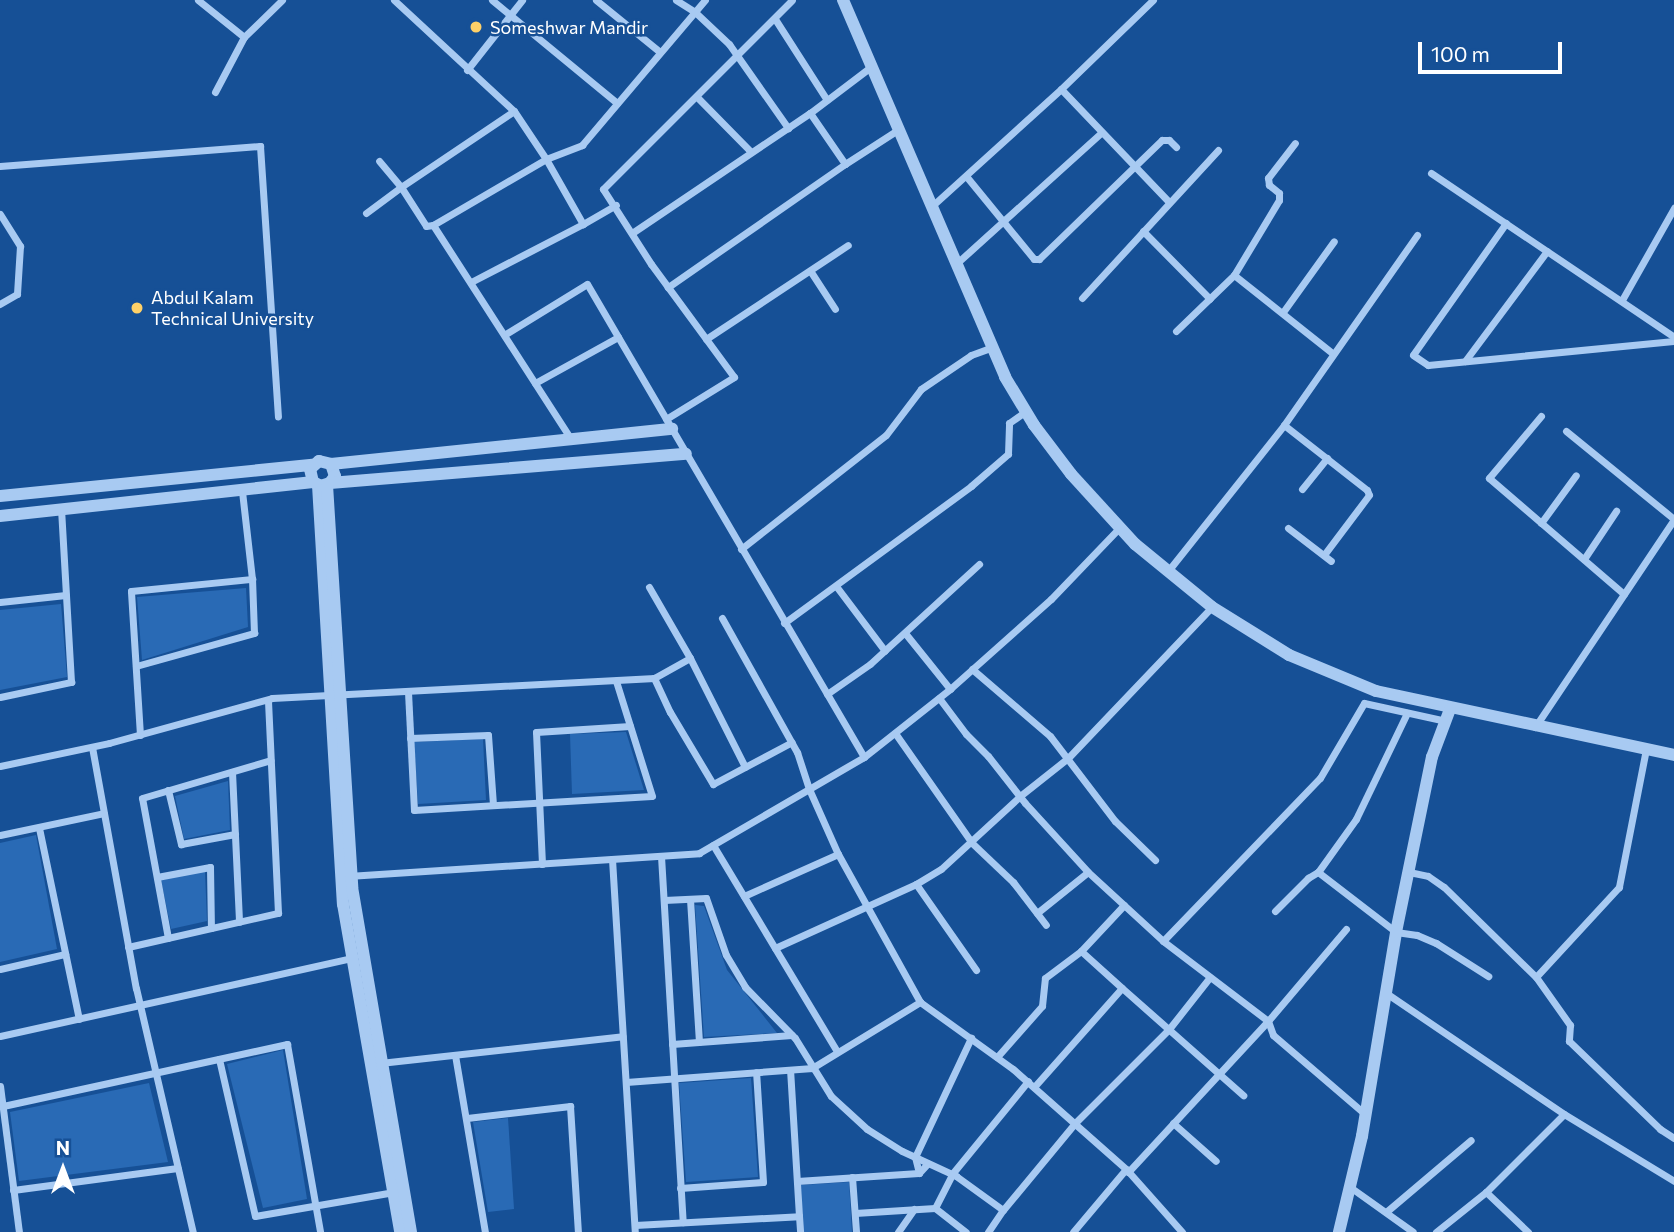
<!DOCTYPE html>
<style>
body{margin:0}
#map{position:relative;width:1674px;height:1232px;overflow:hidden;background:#165096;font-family:Commissioner,sans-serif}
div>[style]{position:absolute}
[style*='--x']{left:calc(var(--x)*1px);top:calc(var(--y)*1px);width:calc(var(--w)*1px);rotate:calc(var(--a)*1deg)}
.green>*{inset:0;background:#296ab5}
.minor>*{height:7px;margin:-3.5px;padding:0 3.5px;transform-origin:3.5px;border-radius:3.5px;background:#a8caf2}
.tertiary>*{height:12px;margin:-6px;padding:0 6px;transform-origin:6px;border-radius:6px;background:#a8caf2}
.dots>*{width:19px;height:19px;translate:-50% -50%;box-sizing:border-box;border:4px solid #165096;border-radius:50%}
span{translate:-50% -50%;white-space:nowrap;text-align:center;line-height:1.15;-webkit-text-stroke:5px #165096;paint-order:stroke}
.poi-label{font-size:18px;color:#fff}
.left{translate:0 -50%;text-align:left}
.north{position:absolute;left:28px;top:1134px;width:70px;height:70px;-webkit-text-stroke:5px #165096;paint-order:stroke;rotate:0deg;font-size:19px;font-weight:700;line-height:28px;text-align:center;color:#fff}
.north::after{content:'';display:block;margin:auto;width:24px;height:32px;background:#fff;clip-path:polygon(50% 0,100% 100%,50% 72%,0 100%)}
.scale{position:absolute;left:1418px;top:42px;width:144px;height:32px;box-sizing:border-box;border:4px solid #fff;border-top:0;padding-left:9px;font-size:21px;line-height:24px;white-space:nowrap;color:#fff;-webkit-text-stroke:5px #165096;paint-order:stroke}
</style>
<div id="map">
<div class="green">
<i style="clip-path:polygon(246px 588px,248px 627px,142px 660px,137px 597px)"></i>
<i style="clip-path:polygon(61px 604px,67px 677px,0 690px,0 610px)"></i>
<i style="clip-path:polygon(626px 732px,644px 790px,572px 794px,570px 734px)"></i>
<i style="clip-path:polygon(483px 739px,486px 800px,418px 804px,414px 742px)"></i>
<i style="clip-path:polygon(228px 781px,230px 830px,184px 839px,175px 796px)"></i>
<i style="clip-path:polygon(36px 835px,57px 949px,0 962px,0 843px)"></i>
<i style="clip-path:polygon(205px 871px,207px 921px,171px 929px,161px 880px)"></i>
<i style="clip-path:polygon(695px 905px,704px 906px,727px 970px,777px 1033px,704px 1037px)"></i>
<i style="clip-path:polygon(283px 1050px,307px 1199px,263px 1208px,227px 1064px)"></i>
<i style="clip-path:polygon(751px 1078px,758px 1177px,686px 1182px,679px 1083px)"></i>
<i style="clip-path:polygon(149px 1083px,168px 1162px,19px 1181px,10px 1112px)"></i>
<i style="clip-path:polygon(508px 1118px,514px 1209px,488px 1212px,473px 1122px)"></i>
<i style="clip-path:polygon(849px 1182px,852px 1232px,803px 1232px,801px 1185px)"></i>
</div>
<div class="minor">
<i style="--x:198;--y:0;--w:59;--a:38.8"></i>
<i style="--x:244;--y:37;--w:53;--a:-44.2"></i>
<i style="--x:394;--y:0;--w:163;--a:42.8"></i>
<i style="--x:514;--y:111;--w:58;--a:56.3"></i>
<i style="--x:546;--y:159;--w:75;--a:60.4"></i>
<i style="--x:583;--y:224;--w:38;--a:-30"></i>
<i style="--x:492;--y:0;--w:162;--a:39.5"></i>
<i style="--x:596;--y:0;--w:82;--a:39.1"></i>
<i style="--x:676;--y:0;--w:22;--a:32"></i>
<i style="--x:695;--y:12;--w:47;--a:43.3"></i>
<i style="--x:729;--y:44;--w:103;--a:54.9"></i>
<i style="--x:775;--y:19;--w:96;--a:57.3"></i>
<i style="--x:467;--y:70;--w:89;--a:-51.8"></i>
<i style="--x:1061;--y:89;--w:156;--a:46.3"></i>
<i style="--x:215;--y:92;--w:62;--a:-62.2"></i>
<i style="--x:697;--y:97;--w:77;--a:45.5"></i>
<i style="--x:514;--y:111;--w:136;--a:146.1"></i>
<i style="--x:401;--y:187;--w:46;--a:57.3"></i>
<i style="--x:426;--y:226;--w:7;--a:-8"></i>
<i style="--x:433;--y:225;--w:131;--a:-30.3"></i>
<i style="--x:546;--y:159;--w:39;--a:-21"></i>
<i style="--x:582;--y:145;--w:190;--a:-49.7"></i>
<i style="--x:810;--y:113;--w:78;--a:-37.2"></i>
<i style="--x:845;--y:164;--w:64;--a:-32.9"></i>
<i style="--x:0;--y:166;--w:261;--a:-4.4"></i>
<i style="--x:260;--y:146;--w:271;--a:86.2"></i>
<i style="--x:1431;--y:173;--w:293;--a:34"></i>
<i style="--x:966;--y:176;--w:107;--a:50.7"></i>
<i style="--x:1034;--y:259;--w:5;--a:0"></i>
<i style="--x:1039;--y:259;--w:171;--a:-44.1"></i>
<i style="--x:1162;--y:140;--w:7;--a:0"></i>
<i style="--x:1169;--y:140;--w:10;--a:45"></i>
<i style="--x:932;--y:206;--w:174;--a:-42.2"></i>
<i style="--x:1061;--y:89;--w:128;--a:-44.1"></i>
<i style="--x:366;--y:213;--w:44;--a:-36.6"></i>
<i style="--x:401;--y:187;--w:34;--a:-130"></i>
<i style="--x:0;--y:214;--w:38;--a:58"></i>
<i style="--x:20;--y:246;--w:48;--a:93.6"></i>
<i style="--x:17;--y:294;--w:20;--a:150"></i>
<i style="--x:1506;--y:223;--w:161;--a:125.2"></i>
<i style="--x:1413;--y:355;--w:18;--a:34"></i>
<i style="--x:1428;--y:365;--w:247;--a:-5.6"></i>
<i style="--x:433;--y:225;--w:255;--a:57.2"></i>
<i style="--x:1143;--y:231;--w:95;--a:45.4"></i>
<i style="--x:632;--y:233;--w:215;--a:-34"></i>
<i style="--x:810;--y:113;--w:62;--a:55.5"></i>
<i style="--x:845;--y:164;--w:216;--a:145.2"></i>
<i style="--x:957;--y:263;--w:195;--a:-42.1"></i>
<i style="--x:811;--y:272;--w:44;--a:57"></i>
<i style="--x:1234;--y:275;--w:125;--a:38.5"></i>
<i style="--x:471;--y:282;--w:126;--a:-27.4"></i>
<i style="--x:1082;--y:298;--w:201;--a:-47.4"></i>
<i style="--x:1622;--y:300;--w:106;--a:-60.5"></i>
<i style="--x:1283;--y:312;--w:87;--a:-54.3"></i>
<i style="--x:1176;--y:331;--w:81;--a:-44"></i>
<i style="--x:1234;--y:275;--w:87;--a:-59"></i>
<i style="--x:1279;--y:200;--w:7;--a:-90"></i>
<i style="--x:1279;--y:193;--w:13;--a:-141"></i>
<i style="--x:1269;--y:185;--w:7;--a:-98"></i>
<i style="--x:1268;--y:178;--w:44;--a:-52.4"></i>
<i style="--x:706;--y:339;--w:170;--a:-33.5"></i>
<i style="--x:1465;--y:361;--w:137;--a:-53.3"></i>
<i style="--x:535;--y:383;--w:95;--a:-29"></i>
<i style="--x:1541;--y:416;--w:81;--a:130"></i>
<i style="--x:1489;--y:478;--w:178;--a:40.7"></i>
<i style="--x:666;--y:419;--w:80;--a:-31.7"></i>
<i style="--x:734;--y:377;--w:140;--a:-126.3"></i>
<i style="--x:651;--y:264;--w:89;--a:-122.6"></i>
<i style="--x:603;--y:189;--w:267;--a:-45"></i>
<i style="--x:1284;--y:425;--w:105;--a:38.1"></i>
<i style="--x:1367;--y:490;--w:5;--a:68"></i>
<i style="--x:1369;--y:495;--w:75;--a:126.9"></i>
<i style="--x:1566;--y:431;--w:139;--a:39.2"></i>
<i style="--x:1302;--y:489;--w:40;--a:-51"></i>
<i style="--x:1541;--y:523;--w:59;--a:-53.9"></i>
<i style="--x:1288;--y:528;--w:54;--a:37.5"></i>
<i style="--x:741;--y:549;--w:184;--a:-38.2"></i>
<i style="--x:886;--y:435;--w:58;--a:-52.7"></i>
<i style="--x:921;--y:389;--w:60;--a:-34.2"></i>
<i style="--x:971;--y:355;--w:23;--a:-20"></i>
<i style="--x:1584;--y:559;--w:58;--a:-56.3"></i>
<i style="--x:1168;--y:571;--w:186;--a:-51.5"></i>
<i style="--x:1284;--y:425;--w:232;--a:-55"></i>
<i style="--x:836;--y:586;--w:81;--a:53"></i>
<i style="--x:649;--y:587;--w:82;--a:60"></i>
<i style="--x:690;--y:658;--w:41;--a:150.9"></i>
<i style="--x:0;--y:602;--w:66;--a:-6.1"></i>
<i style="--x:722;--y:618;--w:154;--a:60.8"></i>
<i style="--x:797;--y:752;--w:39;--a:72"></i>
<i style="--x:809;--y:789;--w:71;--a:66"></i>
<i style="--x:838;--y:854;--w:169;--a:61"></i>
<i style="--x:784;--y:623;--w:232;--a:-36.2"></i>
<i style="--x:971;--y:486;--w:49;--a:-40.9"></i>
<i style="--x:1008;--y:454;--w:31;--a:-88"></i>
<i style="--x:1009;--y:423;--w:21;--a:-35"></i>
<i style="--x:905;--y:633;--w:72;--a:51.2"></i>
<i style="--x:690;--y:658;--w:122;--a:63.2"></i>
<i style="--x:136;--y:666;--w:123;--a:-15.6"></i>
<i style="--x:254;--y:633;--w:54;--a:-92.1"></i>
<i style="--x:252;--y:579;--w:89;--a:-96.5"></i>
<i style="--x:972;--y:669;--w:103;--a:40.7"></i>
<i style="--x:1050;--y:736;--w:107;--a:52.6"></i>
<i style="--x:1115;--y:821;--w:56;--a:44.3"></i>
<i style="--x:408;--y:692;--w:118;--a:87.1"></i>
<i style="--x:414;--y:810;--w:238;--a:-3.4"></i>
<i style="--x:652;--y:796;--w:121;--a:-107.4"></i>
<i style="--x:827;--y:694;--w:52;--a:-34.9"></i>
<i style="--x:870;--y:664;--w:148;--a:-42.5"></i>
<i style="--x:0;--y:697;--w:73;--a:-11.9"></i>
<i style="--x:71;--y:682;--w:171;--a:-93.3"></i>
<i style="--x:939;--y:698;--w:45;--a:53.1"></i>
<i style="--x:966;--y:734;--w:31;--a:45"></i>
<i style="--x:988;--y:756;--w:60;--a:51.8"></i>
<i style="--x:1025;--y:803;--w:93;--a:47.6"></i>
<i style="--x:1407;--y:713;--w:118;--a:115.7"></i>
<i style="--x:1356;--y:819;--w:65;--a:125.6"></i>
<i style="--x:1318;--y:872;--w:98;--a:37.6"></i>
<i style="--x:1396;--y:932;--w:21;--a:8"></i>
<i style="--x:1417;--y:935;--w:21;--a:23"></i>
<i style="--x:1436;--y:943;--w:62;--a:32.4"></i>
<i style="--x:1535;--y:727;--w:250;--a:-56.2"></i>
<i style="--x:895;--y:733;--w:134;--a:55"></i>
<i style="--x:972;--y:843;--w:57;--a:43.6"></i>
<i style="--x:1013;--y:882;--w:54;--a:52.5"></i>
<i style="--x:140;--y:735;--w:144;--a:-93.6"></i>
<i style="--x:131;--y:591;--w:122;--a:-5.7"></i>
<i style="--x:410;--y:738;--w:78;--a:-2.2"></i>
<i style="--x:488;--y:735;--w:70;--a:85.9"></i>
<i style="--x:92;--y:747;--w:245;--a:79.7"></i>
<i style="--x:136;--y:988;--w:251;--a:76.9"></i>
<i style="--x:1646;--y:749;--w:141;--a:101.1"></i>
<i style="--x:1619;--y:887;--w:122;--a:132.7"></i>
<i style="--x:1536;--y:977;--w:59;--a:54.7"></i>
<i style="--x:1570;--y:1025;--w:16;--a:94"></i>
<i style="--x:1569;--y:1041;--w:127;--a:44"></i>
<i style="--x:1660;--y:1129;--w:17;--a:33"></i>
<i style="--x:864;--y:757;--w:110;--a:-38.3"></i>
<i style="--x:950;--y:689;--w:135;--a:-41.7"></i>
<i style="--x:1051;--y:599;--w:100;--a:-46.2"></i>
<i style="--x:0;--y:766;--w:111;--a:-11.9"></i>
<i style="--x:109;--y:743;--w:169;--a:-15.4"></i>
<i style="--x:272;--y:698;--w:383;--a:-3"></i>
<i style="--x:654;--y:678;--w:38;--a:65"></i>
<i style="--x:670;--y:712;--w:84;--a:59.2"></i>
<i style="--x:713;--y:784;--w:89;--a:-28"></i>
<i style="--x:232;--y:772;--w:150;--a:87.3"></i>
<i style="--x:168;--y:790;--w:56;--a:76.5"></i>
<i style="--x:181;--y:844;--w:55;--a:-10.5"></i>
<i style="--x:39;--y:828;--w:195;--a:78.2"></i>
<i style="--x:0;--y:835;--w:106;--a:-11.9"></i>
<i style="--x:713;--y:845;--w:240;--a:59"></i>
<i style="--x:661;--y:856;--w:367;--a:86.6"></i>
<i style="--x:612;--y:859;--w:374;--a:86.5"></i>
<i style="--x:542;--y:864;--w:132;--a:-92.6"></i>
<i style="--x:536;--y:732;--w:94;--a:-3.7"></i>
<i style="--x:1409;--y:872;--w:19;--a:12"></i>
<i style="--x:1428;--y:876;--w:19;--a:35"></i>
<i style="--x:1444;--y:887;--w:129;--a:44.4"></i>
<i style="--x:348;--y:876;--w:352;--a:-3.7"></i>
<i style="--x:699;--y:853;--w:191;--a:-30.2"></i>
<i style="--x:864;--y:757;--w:548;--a:-120.35"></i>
<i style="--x:587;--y:284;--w:97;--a:148.4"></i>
<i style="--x:157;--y:877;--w:54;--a:-10.7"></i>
<i style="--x:210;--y:867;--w:61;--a:89.1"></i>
<i style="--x:916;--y:884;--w:105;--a:55.1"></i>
<i style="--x:744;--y:896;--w:103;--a:-24.1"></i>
<i style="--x:690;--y:899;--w:143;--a:86.4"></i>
<i style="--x:664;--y:900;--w:42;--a:-2.7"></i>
<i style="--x:706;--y:898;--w:60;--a:70.7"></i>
<i style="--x:726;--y:955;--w:37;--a:59"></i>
<i style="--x:745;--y:987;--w:71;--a:45.6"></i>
<i style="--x:795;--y:1038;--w:68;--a:58.2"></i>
<i style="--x:831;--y:1096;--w:49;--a:42.5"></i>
<i style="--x:867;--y:1129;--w:41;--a:32.2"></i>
<i style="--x:902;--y:1151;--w:60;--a:24.8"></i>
<i style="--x:956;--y:1176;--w:58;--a:35.9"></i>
<i style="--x:1003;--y:1210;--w:113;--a:-50.4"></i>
<i style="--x:1075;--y:1123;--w:133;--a:-45"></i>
<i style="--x:1169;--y:1029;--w:66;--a:-51.7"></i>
<i style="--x:1275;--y:911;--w:47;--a:-45"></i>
<i style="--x:1308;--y:878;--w:12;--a:-31"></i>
<i style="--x:1037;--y:913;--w:65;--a:-38.8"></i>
<i style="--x:1088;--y:872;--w:102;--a:42.6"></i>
<i style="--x:1163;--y:941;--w:132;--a:37.3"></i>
<i style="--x:1268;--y:1021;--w:206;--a:132.8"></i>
<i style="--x:1346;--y:929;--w:121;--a:130.3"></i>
<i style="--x:1268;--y:1021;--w:15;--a:70"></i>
<i style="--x:1273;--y:1035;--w:123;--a:40.7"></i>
<i style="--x:168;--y:938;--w:142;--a:-100.5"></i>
<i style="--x:142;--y:798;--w:134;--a:-16.4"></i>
<i style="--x:1163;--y:941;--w:226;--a:-46.1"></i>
<i style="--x:1320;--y:778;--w:87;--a:-59.6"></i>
<i style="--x:1364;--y:703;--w:84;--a:12.4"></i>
<i style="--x:128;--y:947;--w:154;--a:-12.8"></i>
<i style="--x:278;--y:913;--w:213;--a:-92.7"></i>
<i style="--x:775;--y:948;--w:155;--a:-24.4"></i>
<i style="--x:916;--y:884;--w:29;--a:-31"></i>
<i style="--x:941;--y:869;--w:108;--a:-42.7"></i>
<i style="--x:1020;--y:796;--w:61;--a:-38.4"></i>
<i style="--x:1068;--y:758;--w:209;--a:-46.4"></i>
<i style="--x:1081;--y:951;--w:55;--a:42.1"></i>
<i style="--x:0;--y:969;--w:67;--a:-13"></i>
<i style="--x:1386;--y:993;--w:215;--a:34.2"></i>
<i style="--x:0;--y:1036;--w:362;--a:-12.5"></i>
<i style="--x:672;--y:1044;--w:120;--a:-4.3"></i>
<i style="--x:455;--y:1055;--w:180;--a:80.4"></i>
<i style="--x:997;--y:1057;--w:68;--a:-48.6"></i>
<i style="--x:1042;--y:1006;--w:28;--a:-84"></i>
<i style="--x:1045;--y:978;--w:45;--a:-36.9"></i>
<i style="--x:1081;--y:951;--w:63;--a:-46.9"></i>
<i style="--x:219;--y:1059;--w:161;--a:77.1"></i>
<i style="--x:255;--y:1216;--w:141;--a:-9.8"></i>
<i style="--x:380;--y:1063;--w:244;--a:-6.3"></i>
<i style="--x:626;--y:1082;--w:187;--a:-4.3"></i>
<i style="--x:812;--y:1068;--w:127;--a:-31.4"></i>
<i style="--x:920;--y:1002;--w:115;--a:35.8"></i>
<i style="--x:1013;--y:1069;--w:151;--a:41.5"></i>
<i style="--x:1126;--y:1169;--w:82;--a:130.1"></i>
<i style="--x:0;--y:1086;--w:147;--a:82.6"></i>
<i style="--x:1034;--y:1087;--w:132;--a:-48.4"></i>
<i style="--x:1122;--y:988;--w:162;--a:41.5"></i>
<i style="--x:3;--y:1106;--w:291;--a:-12.3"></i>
<i style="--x:287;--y:1044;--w:191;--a:80"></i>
<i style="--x:467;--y:1118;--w:104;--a:-6.6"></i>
<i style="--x:570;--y:1106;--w:126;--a:86.4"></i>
<i style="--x:1173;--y:1123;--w:57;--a:41.5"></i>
<i style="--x:1127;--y:1170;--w:83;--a:48.4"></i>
<i style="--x:919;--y:1173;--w:16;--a:-104"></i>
<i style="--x:915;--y:1157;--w:132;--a:-64.8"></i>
<i style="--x:852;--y:1177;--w:55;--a:85.8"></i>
<i style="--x:797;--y:1181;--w:122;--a:-3.8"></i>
<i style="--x:919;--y:1173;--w:13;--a:-48"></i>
<i style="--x:1350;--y:1187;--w:77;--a:35.5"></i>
<i style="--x:680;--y:1188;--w:83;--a:-4.1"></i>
<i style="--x:763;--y:1182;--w:110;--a:-93.6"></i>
<i style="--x:13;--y:1190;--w:166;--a:-7.6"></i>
<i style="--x:1486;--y:1192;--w:110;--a:-45"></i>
<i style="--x:1564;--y:1114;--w:129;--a:31.3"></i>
<i style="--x:935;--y:1208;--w:38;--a:-63"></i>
<i style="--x:952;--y:1174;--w:120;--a:-50.7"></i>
<i style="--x:1386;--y:1212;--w:111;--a:-40.3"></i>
<i style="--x:855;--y:1213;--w:80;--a:-3.6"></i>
<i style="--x:935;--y:1208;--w:39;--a:38"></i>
<i style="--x:799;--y:1216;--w:16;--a:86"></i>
<i style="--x:635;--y:1225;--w:164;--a:-3.1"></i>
<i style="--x:799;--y:1216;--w:146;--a:-93.5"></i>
<i style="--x:898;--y:1232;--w:28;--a:-55"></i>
<i style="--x:988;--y:1232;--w:27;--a:-56"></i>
<i style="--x:1436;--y:1232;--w:64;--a:-38.7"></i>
<i style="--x:1486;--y:1192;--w:58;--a:43.6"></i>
</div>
<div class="tertiary">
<i style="--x:843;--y:0;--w:410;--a:66.7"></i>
<i style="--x:1005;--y:377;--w:56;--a:58.9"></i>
<i style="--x:1034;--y:425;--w:61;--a:52.9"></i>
<i style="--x:1071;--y:474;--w:95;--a:47.6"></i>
<i style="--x:1135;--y:544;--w:99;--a:39.3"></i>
<i style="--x:1212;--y:607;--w:91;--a:31.9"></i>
<i style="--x:1289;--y:655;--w:94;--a:22.5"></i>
<i style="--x:1376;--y:691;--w:305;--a:12.1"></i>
<i style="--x:331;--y:464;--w:13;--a:72"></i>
<i style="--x:335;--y:476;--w:9;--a:126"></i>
<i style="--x:330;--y:483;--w:9;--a:162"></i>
<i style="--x:321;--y:486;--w:9;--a:-153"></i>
<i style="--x:313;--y:482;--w:13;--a:-103"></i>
<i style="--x:310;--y:469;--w:12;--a:-42"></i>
<i style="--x:319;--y:461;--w:12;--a:14"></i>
<i style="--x:331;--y:464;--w:343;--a:-5.9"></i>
<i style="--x:330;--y:483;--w:357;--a:-4.7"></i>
<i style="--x:318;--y:485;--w:420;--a:86.6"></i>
<i style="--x:343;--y:904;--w:333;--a:80.1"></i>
<i style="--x:327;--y:485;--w:403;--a:86.4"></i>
<i style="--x:352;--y:887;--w:350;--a:80.3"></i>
<i style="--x:0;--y:496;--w:314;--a:-5.7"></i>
<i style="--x:0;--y:516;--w:315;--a:-6.2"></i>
<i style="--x:1339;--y:1232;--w:99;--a:-76.5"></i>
<i style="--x:1362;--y:1136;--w:207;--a:-80.5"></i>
<i style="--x:1396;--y:932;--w:179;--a:-78.4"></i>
<i style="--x:1432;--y:757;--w:51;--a:-69.4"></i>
</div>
<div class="dots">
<i style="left:476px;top:27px;background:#ffd168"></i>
<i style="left:137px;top:308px;background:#ffd168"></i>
</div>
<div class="poi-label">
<span class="left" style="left:490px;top:27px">Someshwar Mandir</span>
<span class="left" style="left:151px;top:308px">Abdul Kalam<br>Technical University</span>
</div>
<div class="north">N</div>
<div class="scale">100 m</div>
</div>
